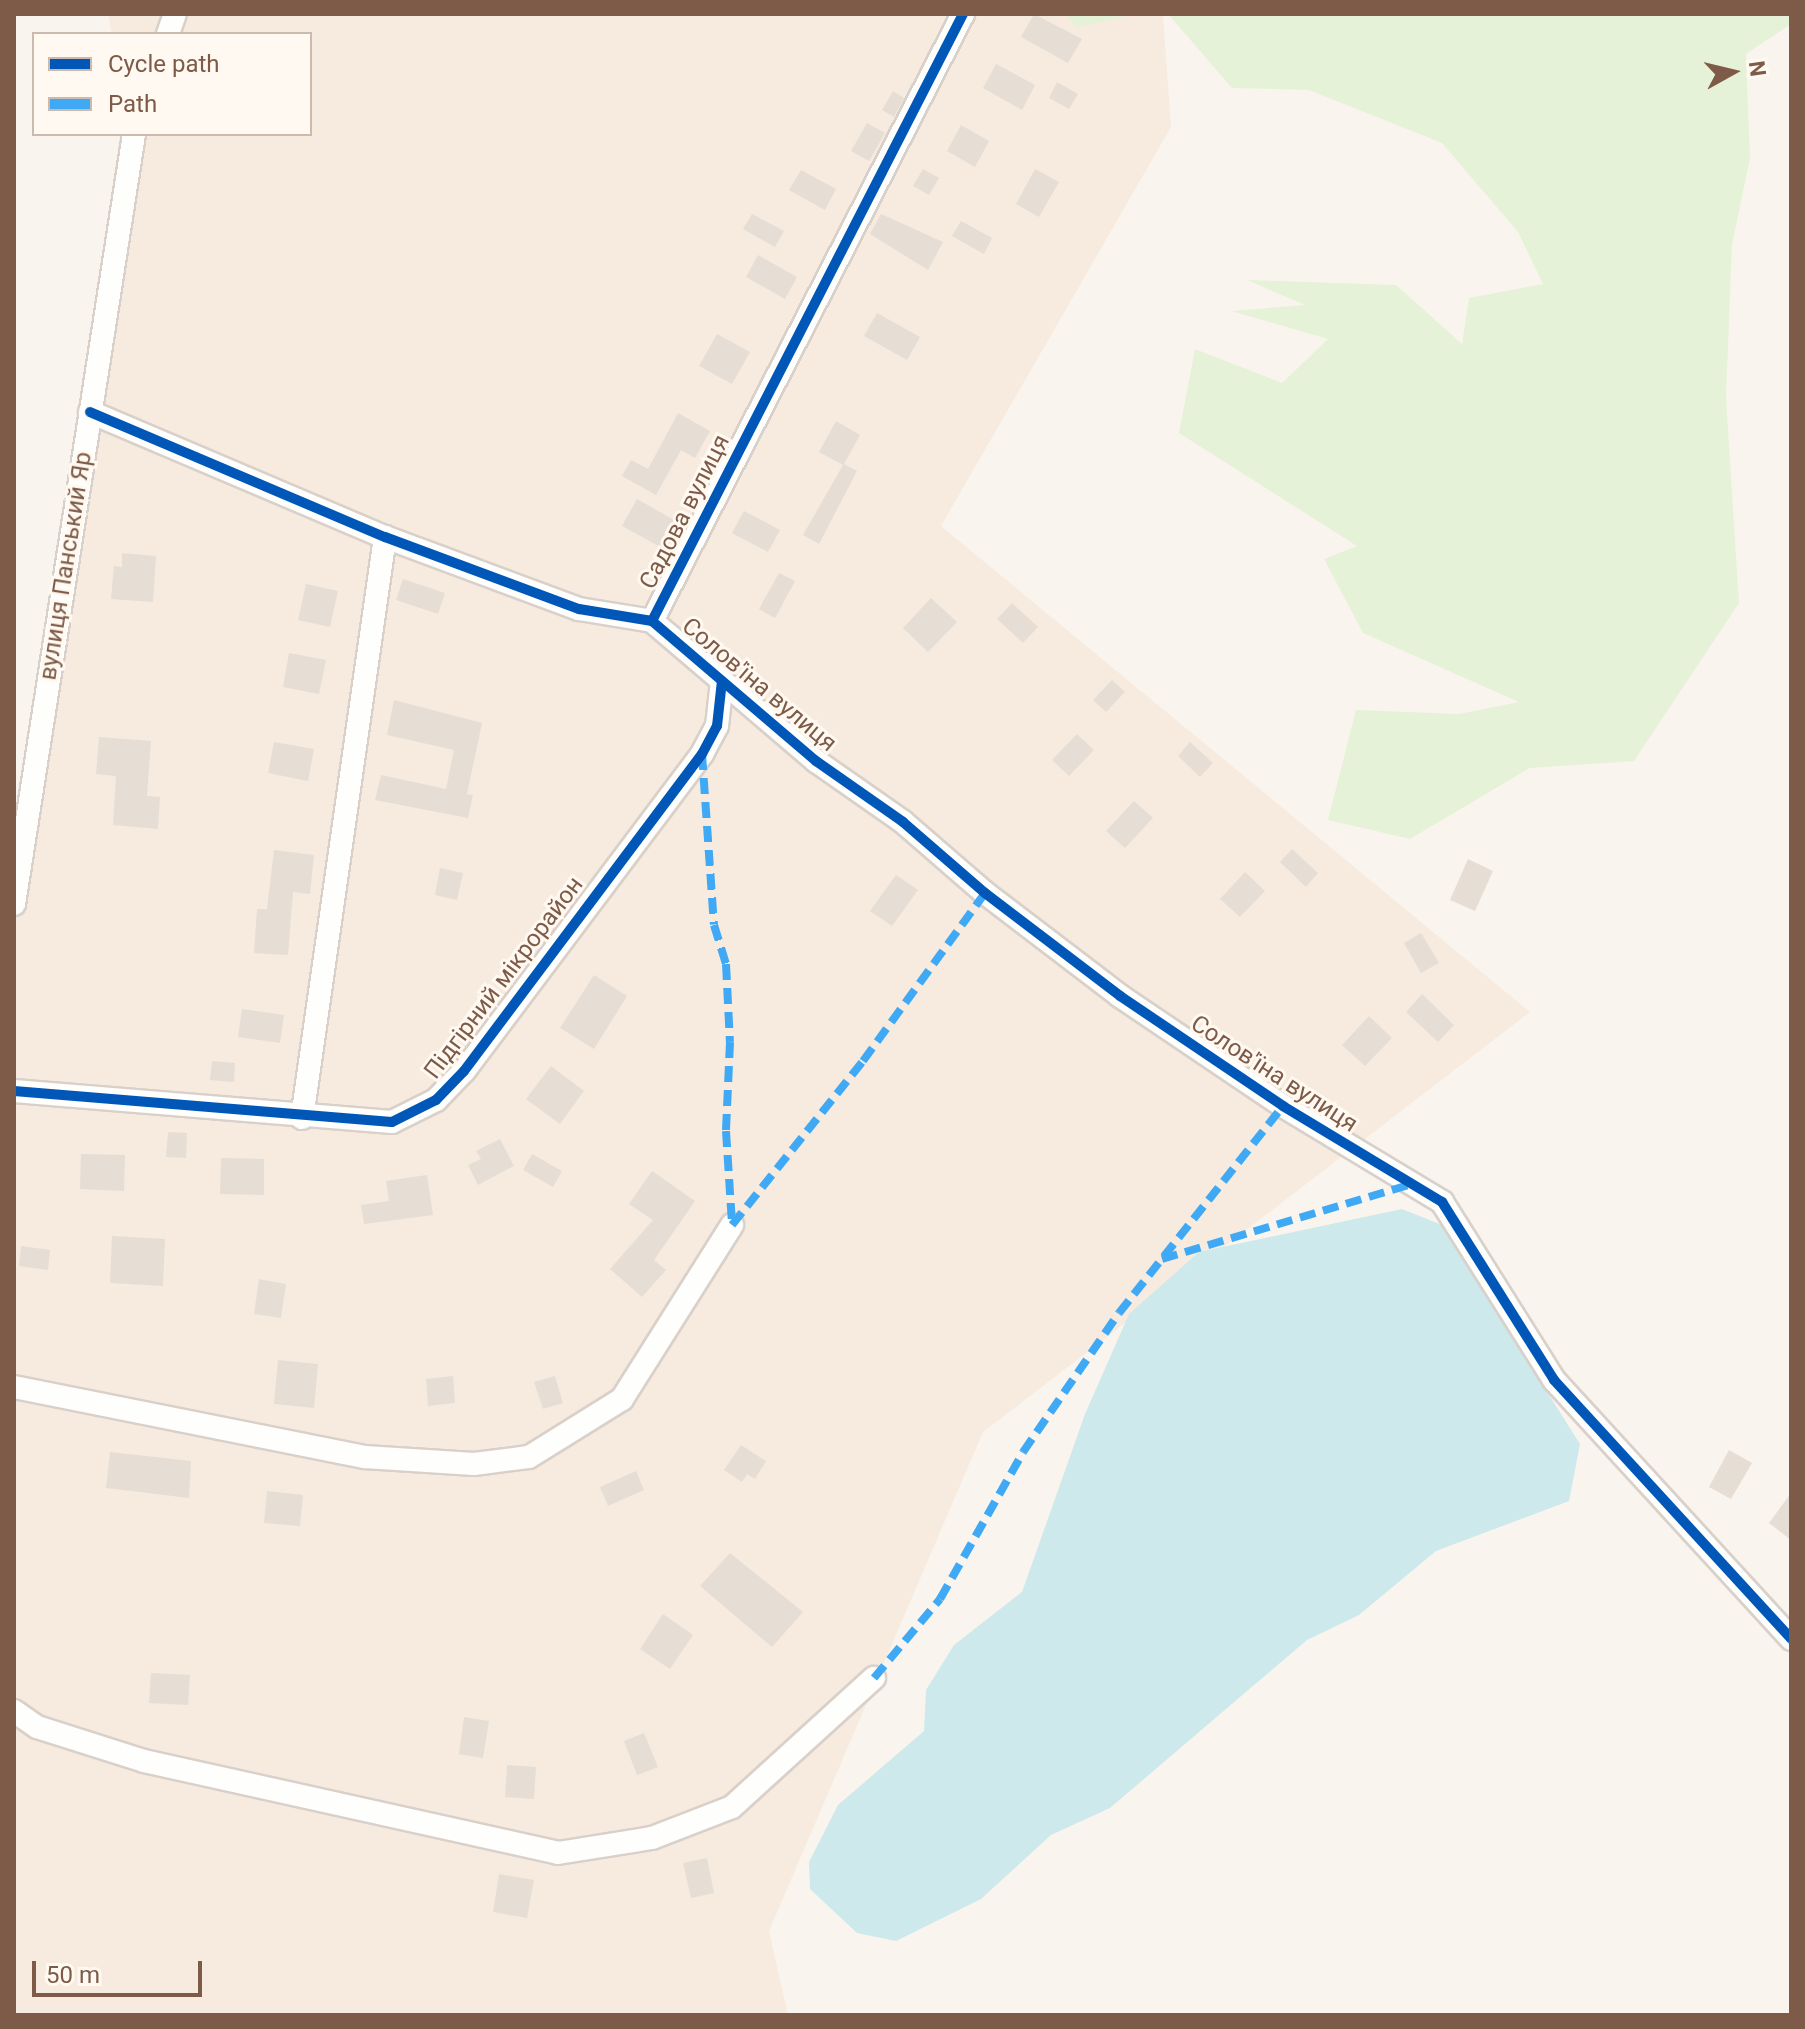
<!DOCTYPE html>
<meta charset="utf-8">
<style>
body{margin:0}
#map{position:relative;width:1805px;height:2029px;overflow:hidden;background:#f9f5ee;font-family:Roboto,sans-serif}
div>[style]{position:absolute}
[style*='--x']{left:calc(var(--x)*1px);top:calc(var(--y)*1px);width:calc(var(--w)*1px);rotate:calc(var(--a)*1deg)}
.residential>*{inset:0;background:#f6ebde}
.green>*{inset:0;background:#e6f2d7}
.water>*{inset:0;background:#cde9ec}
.building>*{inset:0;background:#e6ddd5}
.roads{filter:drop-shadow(2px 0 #d9d0ca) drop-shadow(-2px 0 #d9d0ca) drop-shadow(0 2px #d9d0ca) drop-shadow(0 -2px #d9d0ca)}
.minor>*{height:22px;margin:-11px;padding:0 11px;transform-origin:11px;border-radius:11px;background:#fefefc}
.quiet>*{height:8px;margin-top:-4px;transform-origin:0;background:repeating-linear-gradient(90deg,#3fa9f5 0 16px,transparent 0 24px)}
.cycleway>*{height:10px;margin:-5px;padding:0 5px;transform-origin:5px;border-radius:5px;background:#0057b8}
span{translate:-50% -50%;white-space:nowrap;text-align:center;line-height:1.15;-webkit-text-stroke:6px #fff9f1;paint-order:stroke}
.street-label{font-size:24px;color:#7d5b48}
.frame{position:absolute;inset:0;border:16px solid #7d5b48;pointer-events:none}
.legend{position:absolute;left:32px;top:32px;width:280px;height:104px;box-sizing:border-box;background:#fff9f1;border:2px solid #cbbaad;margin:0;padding:10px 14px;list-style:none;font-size:24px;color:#7d5b48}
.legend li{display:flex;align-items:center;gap:16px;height:40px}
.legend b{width:40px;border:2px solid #cbbaad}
.north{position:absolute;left:1693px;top:32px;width:80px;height:80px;-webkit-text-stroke:6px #fff9f1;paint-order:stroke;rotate:82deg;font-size:22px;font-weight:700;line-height:32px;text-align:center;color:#7d5b48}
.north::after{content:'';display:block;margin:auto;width:28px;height:36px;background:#7d5b48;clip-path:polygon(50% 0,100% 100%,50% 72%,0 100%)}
.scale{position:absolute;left:32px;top:1961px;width:170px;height:36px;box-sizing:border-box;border:4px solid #7d5b48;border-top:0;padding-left:10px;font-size:24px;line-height:28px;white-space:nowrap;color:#7d5b48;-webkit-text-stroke:6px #fff9f1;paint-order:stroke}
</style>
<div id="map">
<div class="residential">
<i style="clip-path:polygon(108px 14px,1163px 14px,1171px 127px,941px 526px,1530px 1012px,983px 1432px,769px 1931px,788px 2015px,14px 2015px,14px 860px,120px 134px,310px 134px,310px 34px,112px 34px)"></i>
</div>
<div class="green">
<i style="clip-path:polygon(1066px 14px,1135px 14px,1076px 28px)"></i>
<i style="clip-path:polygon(1168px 14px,1791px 14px,1791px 24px,1746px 54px,1750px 158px,1732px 245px,1726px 397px,1739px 603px,1634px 761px,1530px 768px,1410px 839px,1328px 820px,1356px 710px,1459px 714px,1519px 702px,1363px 633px,1324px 559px,1357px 546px,1179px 433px,1195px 349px,1282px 383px,1328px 339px,1231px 311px,1305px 305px,1247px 280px,1396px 285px,1462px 344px,1469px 298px,1543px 284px,1518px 232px,1442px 143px,1309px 90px,1232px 88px)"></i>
</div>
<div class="water">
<i style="clip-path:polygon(1402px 1209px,1442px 1225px,1580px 1444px,1569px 1501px,1436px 1551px,1359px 1615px,1307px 1640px,1110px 1808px,1051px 1835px,981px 1899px,896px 1941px,857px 1933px,810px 1889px,809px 1862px,838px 1805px,924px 1731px,926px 1690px,954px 1645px,1022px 1592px,1085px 1414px,1129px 1314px,1199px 1252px)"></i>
</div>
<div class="building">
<i style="clip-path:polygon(1034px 14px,1082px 39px,1068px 63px,1021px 37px)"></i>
<i style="clip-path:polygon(996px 64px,1035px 85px,1022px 110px,983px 88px)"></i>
<i style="clip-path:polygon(1057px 82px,1078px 94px,1069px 109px,1049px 98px)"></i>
<i style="clip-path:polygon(893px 91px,904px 98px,894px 117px,882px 110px)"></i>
<i style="clip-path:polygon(867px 123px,885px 133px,869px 161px,851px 151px)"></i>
<i style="clip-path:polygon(961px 125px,989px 141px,975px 167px,947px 151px)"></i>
<i style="clip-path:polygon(923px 169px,939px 178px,929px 195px,913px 186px)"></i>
<i style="clip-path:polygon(1035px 169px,1059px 182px,1039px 217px,1016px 204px)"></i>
<i style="clip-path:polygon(801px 170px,836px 189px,825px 210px,789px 190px)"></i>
<i style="clip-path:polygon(752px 214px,784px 231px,775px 247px,743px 229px)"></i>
<i style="clip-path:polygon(881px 214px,943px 242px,928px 270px,870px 234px)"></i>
<i style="clip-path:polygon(961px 221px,992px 238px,984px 254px,952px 236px)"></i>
<i style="clip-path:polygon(758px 255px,797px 277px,785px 299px,746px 277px)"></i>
<i style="clip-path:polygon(877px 313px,920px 337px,907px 360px,864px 336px)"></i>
<i style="clip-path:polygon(717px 334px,750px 352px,732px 384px,699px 366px)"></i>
<i style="clip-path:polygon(678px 413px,710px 431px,695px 458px,681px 450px,656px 495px,622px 476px,631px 460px,648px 469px)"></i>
<i style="clip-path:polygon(836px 421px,860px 435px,844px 464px,857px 471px,819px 544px,803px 535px,843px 465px,819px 452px)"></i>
<i style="clip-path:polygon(637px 499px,681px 524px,666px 550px,622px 526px)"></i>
<i style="clip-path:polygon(744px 511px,780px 530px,768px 552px,732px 533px)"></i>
<i style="clip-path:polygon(122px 553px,156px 556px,153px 602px,111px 599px,114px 566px,122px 567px)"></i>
<i style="clip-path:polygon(779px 573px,795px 581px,775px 618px,759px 609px)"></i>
<i style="clip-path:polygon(403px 579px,445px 593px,438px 614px,396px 600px)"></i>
<i style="clip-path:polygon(306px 584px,338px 591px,330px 627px,298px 620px)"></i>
<i style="clip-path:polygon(931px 598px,957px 622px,928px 652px,903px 628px)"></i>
<i style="clip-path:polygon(1012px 603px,1038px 627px,1023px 643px,997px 619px)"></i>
<i style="clip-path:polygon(289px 653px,326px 660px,319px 694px,283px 687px)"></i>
<i style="clip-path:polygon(1112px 680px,1125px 692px,1106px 712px,1093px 700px)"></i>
<i style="clip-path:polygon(394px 700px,482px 723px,467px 794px,473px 795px,468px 818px,375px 800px,381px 775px,446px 789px,454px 750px,387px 735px)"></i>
<i style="clip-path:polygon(1077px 734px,1094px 750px,1069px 776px,1052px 760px)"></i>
<i style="clip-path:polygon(99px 737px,151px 741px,147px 796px,160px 797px,158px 829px,113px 825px,116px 776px,96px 774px)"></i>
<i style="clip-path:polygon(274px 742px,314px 749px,308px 781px,268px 773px)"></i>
<i style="clip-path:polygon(1190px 742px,1213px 763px,1200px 777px,1178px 756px)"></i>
<i style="clip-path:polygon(1134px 801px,1153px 818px,1125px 848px,1106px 831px)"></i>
<i style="clip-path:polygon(1292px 849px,1318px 873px,1306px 887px,1280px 862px)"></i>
<i style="clip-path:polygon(274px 850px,314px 855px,310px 894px,293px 892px,288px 955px,254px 953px,257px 909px,267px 909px)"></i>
<i style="clip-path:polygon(1468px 859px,1493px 871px,1475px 911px,1450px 900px)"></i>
<i style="clip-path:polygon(440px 868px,463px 873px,457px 900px,435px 895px)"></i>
<i style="clip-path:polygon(1245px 872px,1265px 891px,1240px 917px,1220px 899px)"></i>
<i style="clip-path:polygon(896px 875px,918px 890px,892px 926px,870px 911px)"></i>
<i style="clip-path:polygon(1421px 933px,1439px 963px,1421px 973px,1404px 943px)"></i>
<i style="clip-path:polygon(594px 975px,627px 996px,594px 1049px,560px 1028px)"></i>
<i style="clip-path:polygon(1422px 994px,1454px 1025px,1438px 1042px,1406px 1012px)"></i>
<i style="clip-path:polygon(242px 1009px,284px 1015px,280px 1043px,238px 1037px)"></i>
<i style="clip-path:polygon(1369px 1016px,1392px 1038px,1365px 1066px,1342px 1045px)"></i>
<i style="clip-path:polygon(212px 1061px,235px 1063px,234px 1082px,210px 1080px)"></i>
<i style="clip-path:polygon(551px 1066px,584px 1091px,560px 1124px,526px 1099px)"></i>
<i style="clip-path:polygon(168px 1132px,187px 1133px,186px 1158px,166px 1157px)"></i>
<i style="clip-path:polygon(500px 1139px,514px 1166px,478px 1185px,468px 1165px,481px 1159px,476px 1151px)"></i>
<i style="clip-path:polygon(81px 1154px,125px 1155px,124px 1191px,80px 1189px)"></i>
<i style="clip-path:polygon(532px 1154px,562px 1171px,553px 1187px,523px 1170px)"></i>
<i style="clip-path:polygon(221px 1158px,264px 1159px,264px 1195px,220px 1194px)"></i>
<i style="clip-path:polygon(652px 1171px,695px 1201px,654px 1260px,666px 1270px,642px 1297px,610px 1269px,653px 1220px,629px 1204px)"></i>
<i style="clip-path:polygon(427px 1175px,433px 1215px,364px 1224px,361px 1205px,389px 1201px,386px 1181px)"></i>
<i style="clip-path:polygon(112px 1236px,165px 1239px,163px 1286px,110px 1283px)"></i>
<i style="clip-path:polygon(21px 1246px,50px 1250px,48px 1270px,19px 1266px)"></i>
<i style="clip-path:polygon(259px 1279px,286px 1284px,281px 1318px,254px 1314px)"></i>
<i style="clip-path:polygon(278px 1360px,318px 1364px,314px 1408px,274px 1404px)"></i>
<i style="clip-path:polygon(453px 1376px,455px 1403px,428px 1406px,426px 1379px)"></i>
<i style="clip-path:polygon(555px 1376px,563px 1403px,543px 1409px,534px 1382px)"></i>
<i style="clip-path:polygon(741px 1445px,766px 1461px,755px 1479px,747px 1474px,742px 1482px,724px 1470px)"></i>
<i style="clip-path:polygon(1729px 1450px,1752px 1463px,1731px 1499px,1709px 1487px)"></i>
<i style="clip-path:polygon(110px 1452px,191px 1461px,189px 1498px,106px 1488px)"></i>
<i style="clip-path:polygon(636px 1471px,644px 1490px,608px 1506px,600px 1487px)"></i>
<i style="clip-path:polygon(267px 1491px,303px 1495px,300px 1526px,264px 1523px)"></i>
<i style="clip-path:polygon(1791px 1493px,1791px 1540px,1769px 1523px)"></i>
<i style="clip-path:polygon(730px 1553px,803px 1612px,772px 1647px,700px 1586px)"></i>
<i style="clip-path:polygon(663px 1614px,693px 1635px,670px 1669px,640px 1649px)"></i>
<i style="clip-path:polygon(151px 1673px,190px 1675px,188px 1705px,149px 1703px)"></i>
<i style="clip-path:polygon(464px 1717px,489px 1721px,483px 1758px,459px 1754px)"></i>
<i style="clip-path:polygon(644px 1733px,658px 1767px,637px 1775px,624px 1741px)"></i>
<i style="clip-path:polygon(507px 1765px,536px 1767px,534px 1799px,505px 1797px)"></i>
<i style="clip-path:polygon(707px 1858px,714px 1893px,691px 1898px,683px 1863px)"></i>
<i style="clip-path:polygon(499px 1874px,534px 1880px,527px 1918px,493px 1912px)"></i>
</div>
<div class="roads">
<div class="minor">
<i style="--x:168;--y:34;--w:21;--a:-71"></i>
<i style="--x:90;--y:412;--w:320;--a:23"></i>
<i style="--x:385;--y:537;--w:207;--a:20.4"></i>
<i style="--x:579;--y:609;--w:74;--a:9.3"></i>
<i style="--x:652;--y:621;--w:682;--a:-62.87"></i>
<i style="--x:652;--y:621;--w:216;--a:40.5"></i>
<i style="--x:816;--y:761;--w:106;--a:35"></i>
<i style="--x:903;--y:822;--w:108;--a:40.9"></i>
<i style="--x:985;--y:893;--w:170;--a:37.3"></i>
<i style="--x:1120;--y:996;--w:197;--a:34"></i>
<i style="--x:1283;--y:1106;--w:186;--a:31.1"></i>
<i style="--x:1442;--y:1202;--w:210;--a:57.8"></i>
<i style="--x:1554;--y:1380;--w:351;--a:47.5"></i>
<i style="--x:14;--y:904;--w:779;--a:-81.14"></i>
<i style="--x:14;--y:1091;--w:379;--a:4.7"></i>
<i style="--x:392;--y:1122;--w:49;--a:-26.6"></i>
<i style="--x:436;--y:1100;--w:40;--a:-46"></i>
<i style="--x:464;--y:1071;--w:396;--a:-53.1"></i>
<i style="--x:702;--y:754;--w:32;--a:-62"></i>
<i style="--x:717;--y:726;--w:45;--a:-83.7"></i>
<i style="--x:302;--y:1118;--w:587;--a:-81.87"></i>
<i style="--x:14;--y:1387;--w:358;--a:11.3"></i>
<i style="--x:365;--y:1457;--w:109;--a:3.7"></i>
<i style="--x:474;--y:1464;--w:55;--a:-7.3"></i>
<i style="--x:529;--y:1457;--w:110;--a:-31.9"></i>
<i style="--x:622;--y:1399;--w:206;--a:-57.7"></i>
<i style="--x:14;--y:1711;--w:28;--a:35"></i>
<i style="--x:37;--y:1727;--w:112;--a:17.6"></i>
<i style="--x:144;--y:1761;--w:424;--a:12.5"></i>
<i style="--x:558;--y:1853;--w:95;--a:-9.1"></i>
<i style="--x:652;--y:1838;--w:86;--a:-21.2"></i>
<i style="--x:732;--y:1807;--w:192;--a:-42.3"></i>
</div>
</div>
<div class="quiet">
<i style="--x:702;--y:754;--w:171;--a:86"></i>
<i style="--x:714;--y:925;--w:41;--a:72.9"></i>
<i style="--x:726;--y:964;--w:78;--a:87.1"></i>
<i style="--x:730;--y:1042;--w:89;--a:92.6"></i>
<i style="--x:726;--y:1131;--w:94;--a:86.3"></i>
<i style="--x:732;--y:1225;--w:210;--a:-51.4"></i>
<i style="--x:863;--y:1061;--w:208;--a:-54"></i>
<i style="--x:1162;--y:1259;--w:261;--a:-16.7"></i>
<i style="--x:874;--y:1678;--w:103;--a:-50.1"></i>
<i style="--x:940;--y:1599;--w:169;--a:-60.5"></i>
<i style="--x:1023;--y:1452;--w:169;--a:-55.4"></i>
<i style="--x:1119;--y:1313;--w:264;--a:-51.6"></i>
</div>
<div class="cycleway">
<i style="--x:90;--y:412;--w:320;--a:23"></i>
<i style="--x:385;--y:537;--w:207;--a:20.4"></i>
<i style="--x:579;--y:609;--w:74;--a:9.3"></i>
<i style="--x:652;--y:621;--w:682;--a:-62.87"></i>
<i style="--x:652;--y:621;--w:216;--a:40.5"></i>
<i style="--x:816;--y:761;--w:106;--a:35"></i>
<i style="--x:903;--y:822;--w:108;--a:40.9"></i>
<i style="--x:985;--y:893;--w:170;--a:37.3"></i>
<i style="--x:1120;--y:996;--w:197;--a:34"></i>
<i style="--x:1283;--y:1106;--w:186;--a:31.1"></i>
<i style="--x:1442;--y:1202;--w:210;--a:57.8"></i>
<i style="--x:1554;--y:1380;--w:351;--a:47.5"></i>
<i style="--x:14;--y:1091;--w:379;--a:4.7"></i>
<i style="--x:392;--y:1122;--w:49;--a:-26.6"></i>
<i style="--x:436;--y:1100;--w:40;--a:-46"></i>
<i style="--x:464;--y:1071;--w:396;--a:-53.1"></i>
<i style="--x:702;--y:754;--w:32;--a:-62"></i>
<i style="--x:717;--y:726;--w:45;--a:-83.7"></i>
</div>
<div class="street-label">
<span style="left:685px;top:512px;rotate:-63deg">Садова вулиця</span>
<span style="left:66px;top:566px;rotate:-81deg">вулиця Панський Яр</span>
<span style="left:759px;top:685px;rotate:40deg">Солов'їна вулиця</span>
<span style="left:504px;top:978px;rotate:-53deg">Підгірний мікрорайон</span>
<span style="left:1274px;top:1074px;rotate:33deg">Солов'їна вулиця</span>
</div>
<div class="frame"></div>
<ul class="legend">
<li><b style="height:10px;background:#0057b8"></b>Cycle path</li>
<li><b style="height:10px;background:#3fa9f5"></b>Path</li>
</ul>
<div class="north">N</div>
<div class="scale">50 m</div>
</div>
